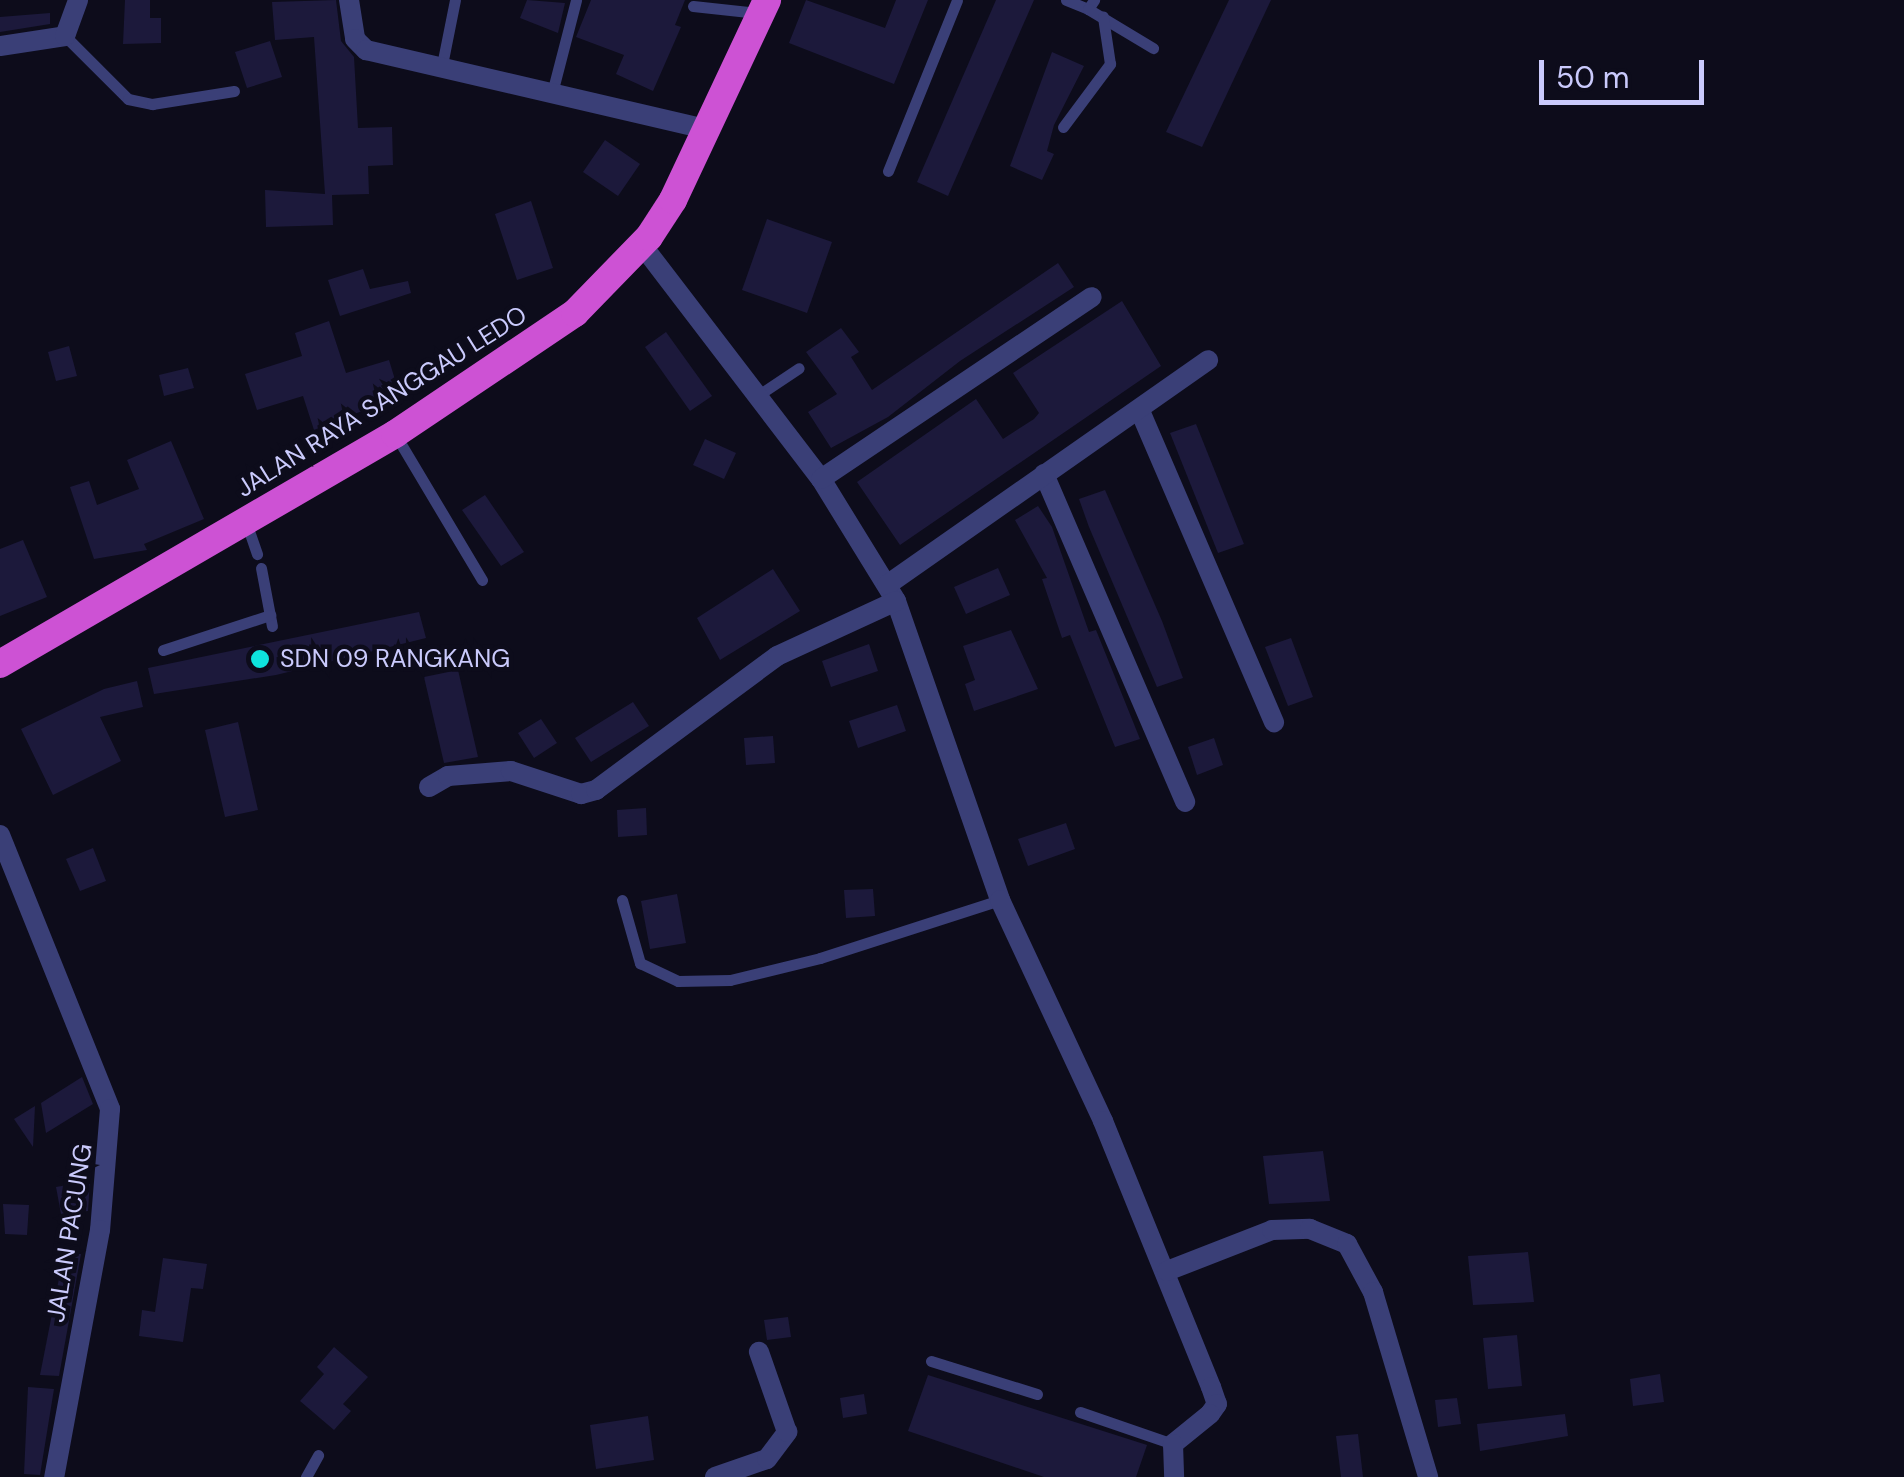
<!DOCTYPE html>
<style>
body{margin:0}
#map{position:relative;width:1904px;height:1477px;overflow:hidden;background:#0d0c1b;font-family:"DM Sans",sans-serif}
div>[style]{position:absolute}
[style*='--x']{left:calc(var(--x)*1px);top:calc(var(--y)*1px);width:calc(var(--w)*1px);rotate:calc(var(--a)*1deg)}
.building>*{inset:0;background:#1c193b}
.service>*{height:11px;margin:-5.5px;padding:0 5.5px;transform-origin:5.5px;border-radius:5.5px;background:#3a3f77}
.minor>*{height:20px;margin:-10px;padding:0 10px;transform-origin:10px;border-radius:10px;background:#3a3f77}
.trunk>*{height:28px;margin:-14px;padding:0 14px;transform-origin:14px;border-radius:14px;background:#cd52d4}
.dots>*{width:28px;height:28px;translate:-50% -50%;box-sizing:border-box;border:5px solid #0d0c1b;border-radius:50%}
span{translate:-50% -50%;white-space:nowrap;text-align:center;line-height:1.15;-webkit-text-stroke:9px #0d0c1b;paint-order:stroke}
.street-label{font-size:25px;color:#cacafc}
.poi-label{font-size:25px;color:#cacafc}
.left{translate:0 -50%;text-align:left}
.scale{position:absolute;left:1539px;top:60px;width:165px;height:45px;box-sizing:border-box;border:5px solid #cacafc;border-top:0;padding-left:12px;font-size:30px;line-height:35px;white-space:nowrap;color:#cacafc;-webkit-text-stroke:8px #0d0c1b;paint-order:stroke}
</style>
<div id="map">
<div class="building">
<i style="clip-path:polygon(125px 0,150px 0,150px 18px,161px 18px,161px 43px,123px 44px)"></i>
<i style="clip-path:polygon(336px 0,341px 41px,354px 57px,358px 128px,392px 127px,393px 165px,368px 166px,369px 194px,332px 195px,333px 225px,266px 227px,265px 190px,325px 194px,314px 37px,275px 40px,272px 2px)"></i>
<i style="clip-path:polygon(527px 0,565px 3px,558px 33px,520px 18px)"></i>
<i style="clip-path:polygon(591px 0,685px 0,675px 25px,681px 27px,653px 91px,616px 74px,624px 55px,576px 37px)"></i>
<i style="clip-path:polygon(806px 0,885px 28px,896px 0,928px 0,894px 84px,789px 43px)"></i>
<i style="clip-path:polygon(996px 0,1034px 0,948px 196px,917px 182px)"></i>
<i style="clip-path:polygon(1229px 0,1271px 0,1202px 147px,1166px 132px)"></i>
<i style="clip-path:polygon(50px 13px,50px 24px,0 32px,0 17px)"></i>
<i style="clip-path:polygon(270px 41px,282px 77px,247px 88px,235px 52px)"></i>
<i style="clip-path:polygon(1052px 52px,1084px 66px,1054px 125px,1047px 151px,1054px 154px,1042px 180px,1010px 166px)"></i>
<i style="clip-path:polygon(605px 140px,640px 164px,618px 196px,583px 172px)"></i>
<i style="clip-path:polygon(531px 201px,553px 268px,517px 280px,495px 214px)"></i>
<i style="clip-path:polygon(767px 219px,832px 242px,807px 313px,742px 290px)"></i>
<i style="clip-path:polygon(1058px 263px,1074px 287px,960px 361px,888px 417px,831px 448px,808px 412px,837px 394px,806px 352px,841px 328px,859px 352px,851px 357px,872px 390px)"></i>
<i style="clip-path:polygon(363px 269px,370px 289px,408px 281px,411px 293px,340px 316px,328px 280px)"></i>
<i style="clip-path:polygon(1122px 301px,1161px 366px,900px 545px,857px 482px,976px 399px,1003px 439px,1034px 419px,1039px 413px,1013px 373px)"></i>
<i style="clip-path:polygon(329px 321px,346px 373px,389px 360px,400px 396px,314px 430px,303px 396px,257px 410px,245px 374px,302px 356px,295px 333px)"></i>
<i style="clip-path:polygon(666px 332px,712px 396px,690px 411px,645px 347px)"></i>
<i style="clip-path:polygon(69px 346px,77px 376px,56px 381px,48px 352px)"></i>
<i style="clip-path:polygon(188px 368px,194px 388px,164px 396px,159px 375px)"></i>
<i style="clip-path:polygon(1196px 424px,1244px 544px,1218px 553px,1170px 433px)"></i>
<i style="clip-path:polygon(705px 439px,736px 453px,724px 479px,693px 465px)"></i>
<i style="clip-path:polygon(171px 441px,204px 519px,144px 544px,147px 550px,94px 559px,70px 487px,89px 481px,97px 505px,139px 489px,127px 460px)"></i>
<i style="clip-path:polygon(1105px 490px,1162px 621px,1183px 678px,1157px 687px,1089px 527px,1079px 499px)"></i>
<i style="clip-path:polygon(485px 495px,524px 552px,501px 566px,462px 510px)"></i>
<i style="clip-path:polygon(1038px 506px,1052px 527px,1089px 632px,1096px 630px,1140px 739px,1115px 747px,1070px 635px,1062px 638px,1042px 579px,1047px 578px,1015px 520px)"></i>
<i style="clip-path:polygon(23px 540px,47px 597px,0 616px,0 549px)"></i>
<i style="clip-path:polygon(998px 568px,1010px 595px,966px 614px,954px 587px)"></i>
<i style="clip-path:polygon(773px 569px,800px 611px,720px 660px,697px 618px)"></i>
<i style="clip-path:polygon(419px 612px,426px 638px,276px 675px,154px 694px,148px 668px)"></i>
<i style="clip-path:polygon(1011px 630px,1038px 689px,974px 711px,965px 684px,975px 680px,963px 646px)"></i>
<i style="clip-path:polygon(1291px 638px,1313px 697px,1288px 706px,1265px 647px)"></i>
<i style="clip-path:polygon(869px 644px,878px 671px,831px 687px,822px 661px)"></i>
<i style="clip-path:polygon(458px 670px,478px 757px,444px 763px,424px 677px)"></i>
<i style="clip-path:polygon(137px 681px,143px 707px,100px 717px,121px 761px,53px 795px,21px 729px,104px 689px)"></i>
<i style="clip-path:polygon(633px 702px,649px 726px,591px 762px,575px 738px)"></i>
<i style="clip-path:polygon(897px 705px,906px 731px,858px 748px,849px 721px)"></i>
<i style="clip-path:polygon(541px 719px,557px 743px,534px 758px,518px 733px)"></i>
<i style="clip-path:polygon(238px 722px,258px 810px,225px 817px,205px 730px)"></i>
<i style="clip-path:polygon(773px 736px,775px 763px,746px 765px,744px 738px)"></i>
<i style="clip-path:polygon(1214px 738px,1223px 765px,1197px 775px,1188px 747px)"></i>
<i style="clip-path:polygon(646px 808px,647px 835px,618px 837px,617px 810px)"></i>
<i style="clip-path:polygon(1066px 823px,1075px 849px,1028px 866px,1018px 839px)"></i>
<i style="clip-path:polygon(93px 848px,106px 881px,80px 891px,66px 859px)"></i>
<i style="clip-path:polygon(873px 889px,875px 916px,846px 918px,844px 890px)"></i>
<i style="clip-path:polygon(677px 894px,686px 943px,650px 949px,641px 901px)"></i>
<i style="clip-path:polygon(82px 1077px,93px 1104px,46px 1133px,41px 1103px)"></i>
<i style="clip-path:polygon(35px 1106px,33px 1147px,14px 1119px)"></i>
<i style="clip-path:polygon(1323px 1151px,1330px 1201px,1269px 1204px,1263px 1156px)"></i>
<i style="clip-path:polygon(90px 1181px,88px 1211px,61px 1214px,56px 1187px)"></i>
<i style="clip-path:polygon(3px 1204px,29px 1205px,27px 1235px,5px 1234px)"></i>
<i style="clip-path:polygon(1528px 1252px,1534px 1302px,1473px 1305px,1468px 1256px)"></i>
<i style="clip-path:polygon(64px 1253px,81px 1254px,59px 1376px,40px 1375px)"></i>
<i style="clip-path:polygon(163px 1258px,207px 1264px,203px 1289px,191px 1288px,183px 1342px,139px 1336px,142px 1310px,155px 1312px)"></i>
<i style="clip-path:polygon(788px 1317px,791px 1337px,767px 1340px,764px 1320px)"></i>
<i style="clip-path:polygon(1517px 1335px,1522px 1386px,1488px 1389px,1483px 1338px)"></i>
<i style="clip-path:polygon(334px 1347px,368px 1377px,343px 1404px,351px 1411px,334px 1430px,300px 1401px,324px 1374px,317px 1367px)"></i>
<i style="clip-path:polygon(1660px 1374px,1664px 1402px,1633px 1406px,1630px 1379px)"></i>
<i style="clip-path:polygon(928px 1375px,1147px 1445px,1136px 1477px,1044px 1477px,908px 1431px)"></i>
<i style="clip-path:polygon(28px 1387px,54px 1389px,40px 1475px,24px 1474px)"></i>
<i style="clip-path:polygon(864px 1394px,867px 1414px,843px 1418px,840px 1398px)"></i>
<i style="clip-path:polygon(1457px 1398px,1461px 1424px,1438px 1427px,1435px 1400px)"></i>
<i style="clip-path:polygon(1565px 1414px,1568px 1436px,1480px 1451px,1477px 1424px)"></i>
<i style="clip-path:polygon(648px 1416px,654px 1460px,596px 1469px,590px 1425px)"></i>
<i style="clip-path:polygon(1358px 1434px,1363px 1477px,1341px 1477px,1336px 1436px)"></i>
</div>
<div class="service">
<i style="--x:1066;--y:0;--w:24;--a:22"></i>
<i style="--x:1088;--y:9;--w:11;--a:-56"></i>
<i style="--x:693;--y:6;--w:65;--a:6.1"></i>
<i style="--x:1088;--y:9;--w:76;--a:31"></i>
<i style="--x:65;--y:36;--w:89;--a:45"></i>
<i style="--x:128;--y:99;--w:25;--a:12"></i>
<i style="--x:152;--y:104;--w:83;--a:-9"></i>
<i style="--x:442;--y:65;--w:66;--a:-78.7"></i>
<i style="--x:552;--y:93;--w:96;--a:-75.5"></i>
<i style="--x:1063;--y:127;--w:79;--a:-53.3"></i>
<i style="--x:1110;--y:64;--w:48;--a:-98.5"></i>
<i style="--x:888;--y:171;--w:184;--a:-68"></i>
<i style="--x:757;--y:396;--w:50;--a:-33.7"></i>
<i style="--x:395;--y:434;--w:170;--a:59.2"></i>
<i style="--x:246;--y:522;--w:34;--a:71"></i>
<i style="--x:261;--y:568;--w:59;--a:79.3"></i>
<i style="--x:163;--y:650;--w:113;--a:-18.1"></i>
<i style="--x:622;--y:900;--w:66;--a:74.1"></i>
<i style="--x:640;--y:963;--w:42;--a:25.3"></i>
<i style="--x:678;--y:981;--w:52;--a:-1.1"></i>
<i style="--x:730;--y:980;--w:93;--a:-13.7"></i>
<i style="--x:820;--y:958;--w:189;--a:-17.9"></i>
<i style="--x:931;--y:1361;--w:111;--a:17.3"></i>
<i style="--x:1080;--y:1412;--w:98;--a:19"></i>
<i style="--x:306;--y:1477;--w:25;--a:-61"></i>
</div>
<div class="minor">
<i style="--x:349;--y:0;--w:39;--a:81"></i>
<i style="--x:355;--y:39;--w:16;--a:45"></i>
<i style="--x:366;--y:50;--w:353;--a:13.1"></i>
<i style="--x:0;--y:46;--w:66;--a:-8.7"></i>
<i style="--x:65;--y:36;--w:38;--a:-70"></i>
<i style="--x:642;--y:245;--w:295;--a:52.6"></i>
<i style="--x:821;--y:479;--w:143;--a:58.4"></i>
<i style="--x:896;--y:601;--w:317;--a:70.8"></i>
<i style="--x:1000;--y:900;--w:244;--a:65"></i>
<i style="--x:1103;--y:1121;--w:287;--a:67.9"></i>
<i style="--x:1211;--y:1387;--w:18;--a:71"></i>
<i style="--x:1217;--y:1404;--w:12;--a:125"></i>
<i style="--x:1210;--y:1414;--w:48;--a:141"></i>
<i style="--x:1173;--y:1444;--w:33;--a:88"></i>
<i style="--x:1140;--y:411;--w:339;--a:66.7"></i>
<i style="--x:1044;--y:474;--w:357;--a:66.7"></i>
<i style="--x:821;--y:479;--w:326;--a:-33.9"></i>
<i style="--x:887;--y:585;--w:392;--a:-35"></i>
<i style="--x:429;--y:787;--w:22;--a:-30"></i>
<i style="--x:448;--y:776;--w:63;--a:-4.5"></i>
<i style="--x:511;--y:771;--w:74;--a:18.2"></i>
<i style="--x:581;--y:794;--w:16;--a:-15"></i>
<i style="--x:596;--y:790;--w:225;--a:-36.5"></i>
<i style="--x:777;--y:656;--w:131;--a:-24.8"></i>
<i style="--x:0;--y:835;--w:295;--a:68.1"></i>
<i style="--x:110;--y:1109;--w:121;--a:94.7"></i>
<i style="--x:100;--y:1230;--w:251;--a:100.5"></i>
<i style="--x:1167;--y:1271;--w:113;--a:-21.3"></i>
<i style="--x:1272;--y:1230;--w:38;--a:-2"></i>
<i style="--x:1310;--y:1229;--w:40;--a:22"></i>
<i style="--x:1347;--y:1244;--w:55;--a:61.6"></i>
<i style="--x:1373;--y:1292;--w:193;--a:73.4"></i>
<i style="--x:715;--y:1477;--w:55;--a:-19.1"></i>
<i style="--x:767;--y:1459;--w:34;--a:-53"></i>
<i style="--x:787;--y:1432;--w:85;--a:-109.3"></i>
</div>
<div class="trunk">
<i style="--x:0;--y:664;--w:457;--a:-30.2"></i>
<i style="--x:395;--y:434;--w:217;--a:-33.9"></i>
<i style="--x:575;--y:313;--w:106;--a:-45.8"></i>
<i style="--x:649;--y:237;--w:44;--a:-57"></i>
<i style="--x:673;--y:200;--w:221;--a:-64.8"></i>
</div>
<div class="dots">
<i style="left:260px;top:659px;background:#0ee3dd"></i>
</div>
<div class="street-label">
<span style="left:382px;top:402px;rotate:-32deg">JALAN RAYA SANGGAU LEDO</span>
<span style="left:70px;top:1233px;rotate:-81deg">JALAN PACUNG</span>
</div>
<div class="poi-label">
<span class="left" style="left:280px;top:659px">SDN 09 RANGKANG</span>
</div>
<div class="scale">50 m</div>
</div>
